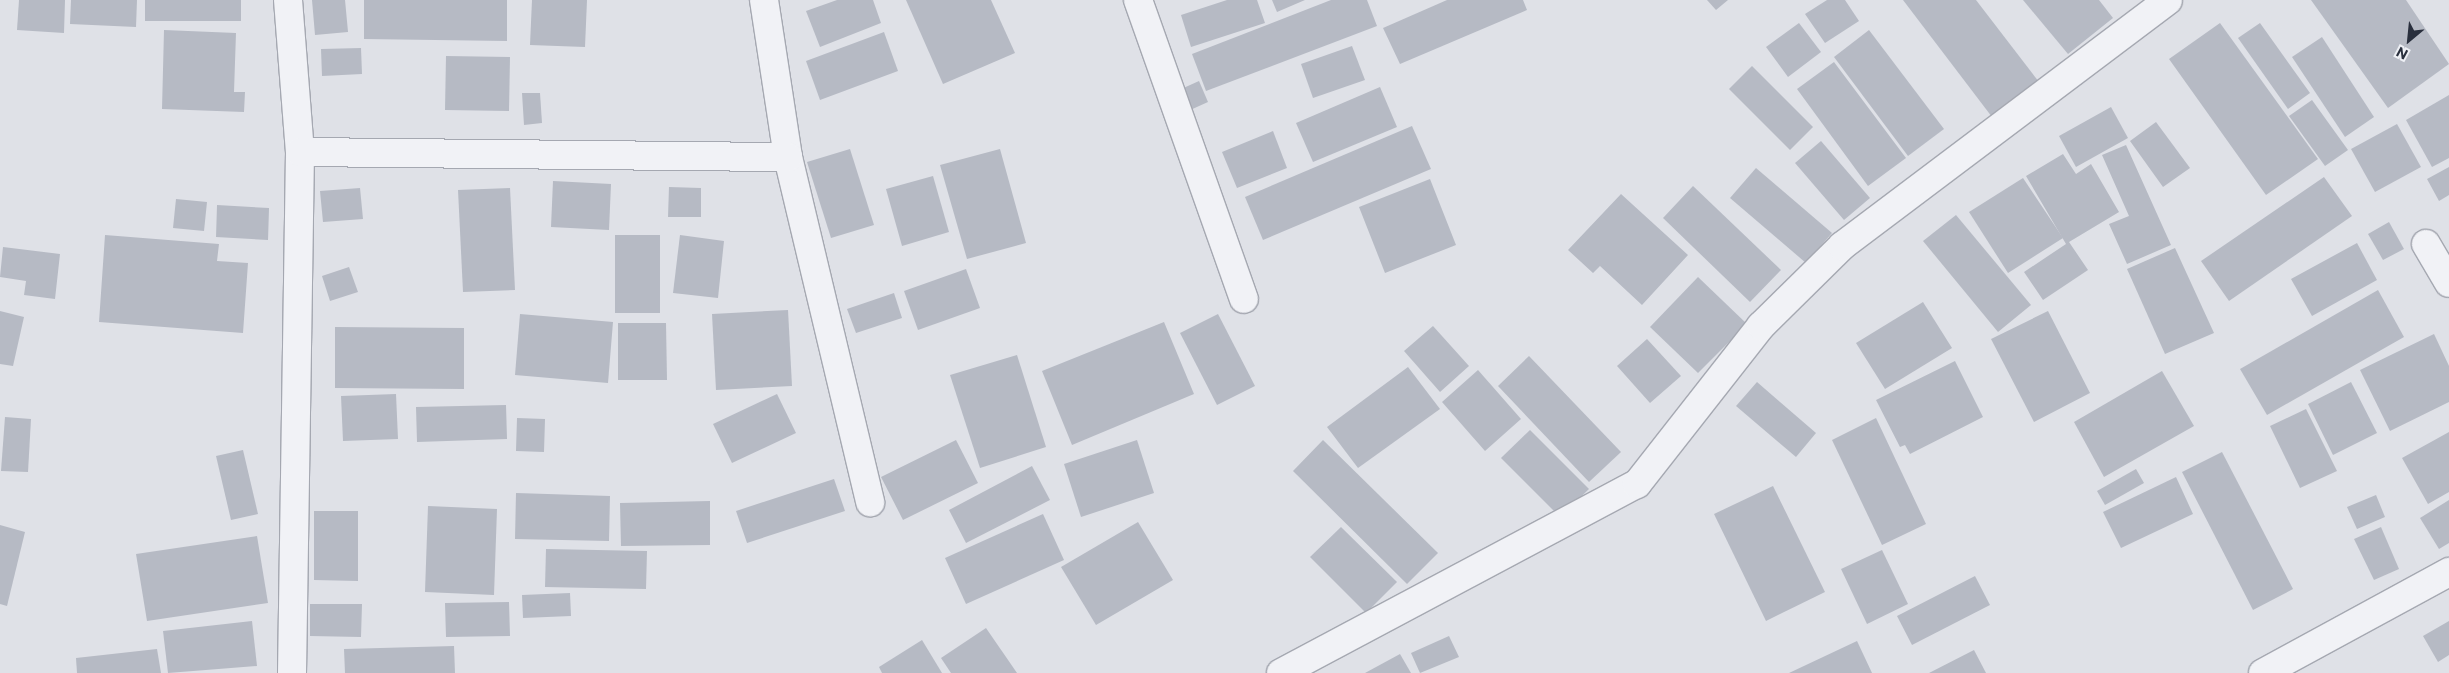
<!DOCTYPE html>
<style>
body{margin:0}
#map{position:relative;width:2449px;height:673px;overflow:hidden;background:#dfe1e7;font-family:Commissioner,sans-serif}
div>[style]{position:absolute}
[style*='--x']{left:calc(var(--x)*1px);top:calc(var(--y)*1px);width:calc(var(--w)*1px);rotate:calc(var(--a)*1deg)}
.building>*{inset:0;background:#b6bac4}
.roads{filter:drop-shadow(1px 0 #a5a8b1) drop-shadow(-1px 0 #a5a8b1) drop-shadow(0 1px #a5a8b1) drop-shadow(0 -1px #a5a8b1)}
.street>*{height:28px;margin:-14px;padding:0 14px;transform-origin:14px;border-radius:14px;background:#f1f2f6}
span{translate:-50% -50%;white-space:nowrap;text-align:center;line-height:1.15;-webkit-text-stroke:5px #eef0f5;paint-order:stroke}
.north{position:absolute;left:2384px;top:15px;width:50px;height:50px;-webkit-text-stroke:4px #eef0f5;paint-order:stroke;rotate:208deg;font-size:14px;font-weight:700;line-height:20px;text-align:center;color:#292f3d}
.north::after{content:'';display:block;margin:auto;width:18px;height:22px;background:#292f3d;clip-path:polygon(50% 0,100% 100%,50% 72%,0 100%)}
</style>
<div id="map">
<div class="building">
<i style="clip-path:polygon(19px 0,65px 0,64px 33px,17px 30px)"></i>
<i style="clip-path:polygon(71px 0,137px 0,136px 27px,70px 24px)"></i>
<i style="clip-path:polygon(145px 0,241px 0,241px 21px,145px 21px)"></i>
<i style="clip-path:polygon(312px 0,345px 0,348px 32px,315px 35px)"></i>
<i style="clip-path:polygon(364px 0,507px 0,507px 41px,364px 39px)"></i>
<i style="clip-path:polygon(532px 0,587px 0,585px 47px,530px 45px)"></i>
<i style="clip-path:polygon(837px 0,873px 0,881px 23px,820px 47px,806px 11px)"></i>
<i style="clip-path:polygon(906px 0,991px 0,1015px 53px,943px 84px)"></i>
<i style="clip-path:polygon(1227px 0,1257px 0,1265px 23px,1191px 47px,1181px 15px)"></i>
<i style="clip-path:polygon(1272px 0,1305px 0,1277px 12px)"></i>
<i style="clip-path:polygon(1331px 0,1367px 0,1377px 26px,1206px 91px,1192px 54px)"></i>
<i style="clip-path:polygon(1447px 0,1523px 0,1527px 10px,1400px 64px,1383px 28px)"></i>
<i style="clip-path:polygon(1707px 0,1728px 0,1716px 10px)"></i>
<i style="clip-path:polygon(1827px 0,1845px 0,1859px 21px,1825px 43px,1805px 14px)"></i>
<i style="clip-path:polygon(1903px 0,1976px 0,2039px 82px,1992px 117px)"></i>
<i style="clip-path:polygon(2023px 0,2099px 0,2113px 18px,2068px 54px)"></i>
<i style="clip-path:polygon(2311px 0,2406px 0,2449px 64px,2388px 108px)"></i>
<i style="clip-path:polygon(1799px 23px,1821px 52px,1788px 77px,1766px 47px)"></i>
<i style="clip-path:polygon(2220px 23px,2318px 159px,2266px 195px,2169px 59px)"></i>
<i style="clip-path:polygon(2260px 23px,2310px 93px,2288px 109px,2238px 38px)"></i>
<i style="clip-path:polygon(164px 30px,236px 33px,234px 92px,245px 92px,244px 112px,162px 109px)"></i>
<i style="clip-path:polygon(1869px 30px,1944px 129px,1908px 156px,1834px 57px)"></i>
<i style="clip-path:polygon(884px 32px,898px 71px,820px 100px,806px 61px)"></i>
<i style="clip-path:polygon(2322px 37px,2374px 117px,2345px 137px,2292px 57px)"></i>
<i style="clip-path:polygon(1352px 46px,1365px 80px,1313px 98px,1301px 64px)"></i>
<i style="clip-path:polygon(361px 48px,362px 74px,322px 76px,321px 49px)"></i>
<i style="clip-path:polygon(446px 56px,510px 57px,509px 111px,445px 110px)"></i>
<i style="clip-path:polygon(1834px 62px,1906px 158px,1868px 186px,1797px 89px)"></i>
<i style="clip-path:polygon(1752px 66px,1813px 127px,1790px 150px,1729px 89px)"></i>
<i style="clip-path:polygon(1199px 81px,1208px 102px,1188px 111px,1179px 90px)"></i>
<i style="clip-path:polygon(1380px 87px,1397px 127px,1313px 162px,1296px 123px)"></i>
<i style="clip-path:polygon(522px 93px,540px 93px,542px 123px,524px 125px)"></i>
<i style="clip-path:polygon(2449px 95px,2449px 158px,2432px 167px,2406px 120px)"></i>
<i style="clip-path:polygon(2312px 100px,2348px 150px,2325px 166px,2289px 116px)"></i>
<i style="clip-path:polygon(2111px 107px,2128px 138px,2076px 167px,2059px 136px)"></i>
<i style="clip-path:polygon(2156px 122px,2190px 168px,2163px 187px,2130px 141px)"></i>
<i style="clip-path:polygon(2397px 124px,2421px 167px,2375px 192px,2351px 149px)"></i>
<i style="clip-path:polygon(1412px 126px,1431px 169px,1263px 240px,1245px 197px)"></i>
<i style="clip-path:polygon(1273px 131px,1287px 168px,1237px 188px,1222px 152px)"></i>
<i style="clip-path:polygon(1821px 141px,1870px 198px,1844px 220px,1795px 163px)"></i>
<i style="clip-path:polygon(2126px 145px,2171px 245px,2127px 264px,2109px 224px,2129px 216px,2102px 155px)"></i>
<i style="clip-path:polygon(850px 149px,874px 225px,831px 238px,807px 162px)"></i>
<i style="clip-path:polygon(1000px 149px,1026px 243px,967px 259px,940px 165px)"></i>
<i style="clip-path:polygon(2063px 154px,2076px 174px,2091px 164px,2119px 212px,2069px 242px,2088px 270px,2043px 300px,2024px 272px,2066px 244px,2026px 176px)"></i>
<i style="clip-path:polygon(2449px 167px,2449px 195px,2439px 201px,2427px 179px)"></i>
<i style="clip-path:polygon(1756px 168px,1832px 233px,1806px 263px,1730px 198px)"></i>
<i style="clip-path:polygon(933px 176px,949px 232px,902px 246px,886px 189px)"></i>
<i style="clip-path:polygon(2324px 177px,2352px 216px,2229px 301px,2201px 261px)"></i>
<i style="clip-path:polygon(2023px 178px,2063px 238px,2008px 273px,1969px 212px)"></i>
<i style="clip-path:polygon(1430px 179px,1456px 245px,1385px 273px,1359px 207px)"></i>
<i style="clip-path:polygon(553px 181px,611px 184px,609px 230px,551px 227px)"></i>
<i style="clip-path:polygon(1693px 186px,1781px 270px,1750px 302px,1663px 218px)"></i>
<i style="clip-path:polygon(669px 187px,701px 188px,701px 217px,668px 217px)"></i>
<i style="clip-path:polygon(360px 188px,363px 219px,323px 222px,320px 191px)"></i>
<i style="clip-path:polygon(510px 188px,515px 290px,463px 292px,458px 190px)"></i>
<i style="clip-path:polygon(1621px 194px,1688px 255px,1642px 305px,1600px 266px,1593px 273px,1568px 250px)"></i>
<i style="clip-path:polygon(176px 199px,207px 202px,204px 231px,173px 228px)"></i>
<i style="clip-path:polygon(217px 205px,269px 208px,268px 240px,216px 237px)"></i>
<i style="clip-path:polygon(1956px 215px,2031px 305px,1998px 332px,1923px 241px)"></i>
<i style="clip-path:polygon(2389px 222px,2404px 249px,2383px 260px,2368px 234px)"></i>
<i style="clip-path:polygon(105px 235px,219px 244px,217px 261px,248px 263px,243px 333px,99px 322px)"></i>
<i style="clip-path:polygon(615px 235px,660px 235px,660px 313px,615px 313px)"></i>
<i style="clip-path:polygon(680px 235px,724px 241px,718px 298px,673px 293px)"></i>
<i style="clip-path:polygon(2357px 243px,2377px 280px,2312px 316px,2291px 279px)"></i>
<i style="clip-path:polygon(3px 247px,60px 254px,55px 299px,24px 295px,26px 281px,0 277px)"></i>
<i style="clip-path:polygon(2175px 248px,2214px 333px,2165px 354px,2127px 269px)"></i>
<i style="clip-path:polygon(349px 267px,358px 292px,330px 301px,322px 276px)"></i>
<i style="clip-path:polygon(966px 269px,980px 308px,918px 330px,904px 291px)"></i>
<i style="clip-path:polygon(1698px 277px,1747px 324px,1698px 373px,1650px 327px)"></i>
<i style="clip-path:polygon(2378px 290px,2404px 337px,2267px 415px,2240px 369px)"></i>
<i style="clip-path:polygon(894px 293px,902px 318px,856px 333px,847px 309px)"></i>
<i style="clip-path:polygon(1923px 302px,1952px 348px,1885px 389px,1856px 343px)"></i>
<i style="clip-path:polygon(788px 310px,792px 386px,716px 390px,712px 314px)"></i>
<i style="clip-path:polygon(0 311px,24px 317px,13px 366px,0 364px)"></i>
<i style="clip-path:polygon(2048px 311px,2090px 393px,2034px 422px,1991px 339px)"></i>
<i style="clip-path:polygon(520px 314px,613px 322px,608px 383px,515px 375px)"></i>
<i style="clip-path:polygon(1218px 314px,1255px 386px,1217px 405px,1180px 333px)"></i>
<i style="clip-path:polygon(1164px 322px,1194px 394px,1072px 445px,1042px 371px)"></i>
<i style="clip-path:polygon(618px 323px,666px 323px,667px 380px,618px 380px)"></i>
<i style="clip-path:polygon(1433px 326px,1469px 366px,1440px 392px,1404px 351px)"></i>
<i style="clip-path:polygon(335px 327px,464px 328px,464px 389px,335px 388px)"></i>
<i style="clip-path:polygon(2434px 334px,2449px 366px,2449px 402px,2390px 431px,2360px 370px)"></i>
<i style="clip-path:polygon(1647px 339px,1681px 376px,1650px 403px,1617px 366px)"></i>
<i style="clip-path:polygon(1017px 355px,1046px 447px,980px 468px,950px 375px)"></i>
<i style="clip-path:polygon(1529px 356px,1621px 452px,1589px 482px,1498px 386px)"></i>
<i style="clip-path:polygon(1955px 361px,1983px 417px,1910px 454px,1905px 445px,1900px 447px,1876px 400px)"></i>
<i style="clip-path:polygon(1408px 367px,1440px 409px,1358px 468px,1327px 427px)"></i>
<i style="clip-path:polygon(1478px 370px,1521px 419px,1485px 451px,1442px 402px)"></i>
<i style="clip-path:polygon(2162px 371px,2194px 426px,2104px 477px,2074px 422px)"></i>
<i style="clip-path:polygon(1757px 382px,1816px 433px,1796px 457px,1736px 406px)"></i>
<i style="clip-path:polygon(2351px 382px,2377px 433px,2333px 455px,2308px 404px)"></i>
<i style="clip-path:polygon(396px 394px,398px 439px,343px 441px,341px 396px)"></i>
<i style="clip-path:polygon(777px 394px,796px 433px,732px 463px,713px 424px)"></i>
<i style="clip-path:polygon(506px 405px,507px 439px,417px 442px,416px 407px)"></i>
<i style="clip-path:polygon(2306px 409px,2337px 471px,2300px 488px,2270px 426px)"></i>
<i style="clip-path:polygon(5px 417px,31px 419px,28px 472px,1px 471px)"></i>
<i style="clip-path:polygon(517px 418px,545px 419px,544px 452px,516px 451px)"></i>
<i style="clip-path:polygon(1876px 418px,1926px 524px,1882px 545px,1832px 440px)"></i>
<i style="clip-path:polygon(1530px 430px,1589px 489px,1560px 517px,1501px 458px)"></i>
<i style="clip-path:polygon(2449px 432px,2449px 492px,2428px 504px,2402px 458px)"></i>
<i style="clip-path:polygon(956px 440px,978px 483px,903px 520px,881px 477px)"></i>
<i style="clip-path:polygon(1137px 440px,1154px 493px,1081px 517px,1064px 464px)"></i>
<i style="clip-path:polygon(1323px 440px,1438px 553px,1407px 584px,1293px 471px)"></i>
<i style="clip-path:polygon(243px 450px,258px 514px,231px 520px,216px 456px)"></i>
<i style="clip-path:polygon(2222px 452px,2293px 589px,2253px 610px,2182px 472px)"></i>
<i style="clip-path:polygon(1032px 466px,1050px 500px,966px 543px,949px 510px)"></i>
<i style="clip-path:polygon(2136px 469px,2144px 483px,2105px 505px,2097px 491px)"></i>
<i style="clip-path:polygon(2176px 477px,2193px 514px,2121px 548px,2103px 512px)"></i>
<i style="clip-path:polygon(834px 479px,845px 511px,747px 543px,736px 511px)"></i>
<i style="clip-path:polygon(1773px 486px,1825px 592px,1766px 621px,1714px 514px)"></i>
<i style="clip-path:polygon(516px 493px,610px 496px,609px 541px,515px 539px)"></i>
<i style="clip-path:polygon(2376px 495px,2385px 517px,2357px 529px,2347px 507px)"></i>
<i style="clip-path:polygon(2449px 500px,2449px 543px,2439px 549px,2420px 518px)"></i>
<i style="clip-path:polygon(710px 501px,710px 545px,621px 546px,620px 503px)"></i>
<i style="clip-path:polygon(428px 506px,497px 509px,494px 595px,425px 592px)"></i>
<i style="clip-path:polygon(314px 511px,358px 511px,358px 581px,314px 580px)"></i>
<i style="clip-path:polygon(1043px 514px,1064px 560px,966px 604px,945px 558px)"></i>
<i style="clip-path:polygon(1138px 522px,1173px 580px,1096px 625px,1061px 567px)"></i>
<i style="clip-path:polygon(0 525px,25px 532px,7px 606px,0 604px)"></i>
<i style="clip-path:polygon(1341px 527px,1397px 582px,1366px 613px,1310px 557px)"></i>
<i style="clip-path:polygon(2381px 527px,2399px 569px,2374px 580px,2354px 539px)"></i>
<i style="clip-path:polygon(257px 536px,268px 603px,147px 621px,136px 554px)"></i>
<i style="clip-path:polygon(546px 549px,647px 551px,646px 589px,545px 587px)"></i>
<i style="clip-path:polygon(1882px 550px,1908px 604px,1867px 624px,1841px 569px)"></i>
<i style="clip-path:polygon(1975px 576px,1990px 605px,1912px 645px,1897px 616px)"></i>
<i style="clip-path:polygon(570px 593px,571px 616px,523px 618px,522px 595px)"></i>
<i style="clip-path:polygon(509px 602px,510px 636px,446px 637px,445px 603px)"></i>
<i style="clip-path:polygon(310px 604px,362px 604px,361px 637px,310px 636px)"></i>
<i style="clip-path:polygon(252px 621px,257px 666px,168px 673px,163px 631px)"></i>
<i style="clip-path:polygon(2449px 621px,2449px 655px,2438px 662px,2423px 636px)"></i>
<i style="clip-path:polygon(986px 628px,1017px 673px,951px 673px,941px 658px)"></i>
<i style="clip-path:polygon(1449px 636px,1459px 657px,1420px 673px,1411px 653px)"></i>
<i style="clip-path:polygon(922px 640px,942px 673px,882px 673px,879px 667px)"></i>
<i style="clip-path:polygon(1857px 641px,1872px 673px,1789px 673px)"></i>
<i style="clip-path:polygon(454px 646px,455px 673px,345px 673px,344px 649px)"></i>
<i style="clip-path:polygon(157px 649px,161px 673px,77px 673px,76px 658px)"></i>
<i style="clip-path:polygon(1974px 650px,1986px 673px,1929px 673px)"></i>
<i style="clip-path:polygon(1400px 654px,1411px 673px,1365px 673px)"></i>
</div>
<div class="roads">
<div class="street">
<i style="--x:288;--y:0;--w:152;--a:85.5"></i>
<i style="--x:300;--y:152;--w:521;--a:90.88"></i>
<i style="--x:764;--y:0;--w:159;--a:81.3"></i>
<i style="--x:788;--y:157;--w:355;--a:76.6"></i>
<i style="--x:1138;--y:0;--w:317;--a:70.5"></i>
<i style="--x:300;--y:152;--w:488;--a:0.6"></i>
<i style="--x:2426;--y:244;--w:45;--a:59.5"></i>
<i style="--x:1281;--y:673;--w:403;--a:-28"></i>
<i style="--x:1637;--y:484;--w:201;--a:-51.9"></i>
<i style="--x:1761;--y:326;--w:114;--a:-44.6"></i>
<i style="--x:1842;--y:246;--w:408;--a:-37"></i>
<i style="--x:2263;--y:673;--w:212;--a:-28.5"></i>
</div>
</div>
<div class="north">N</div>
</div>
